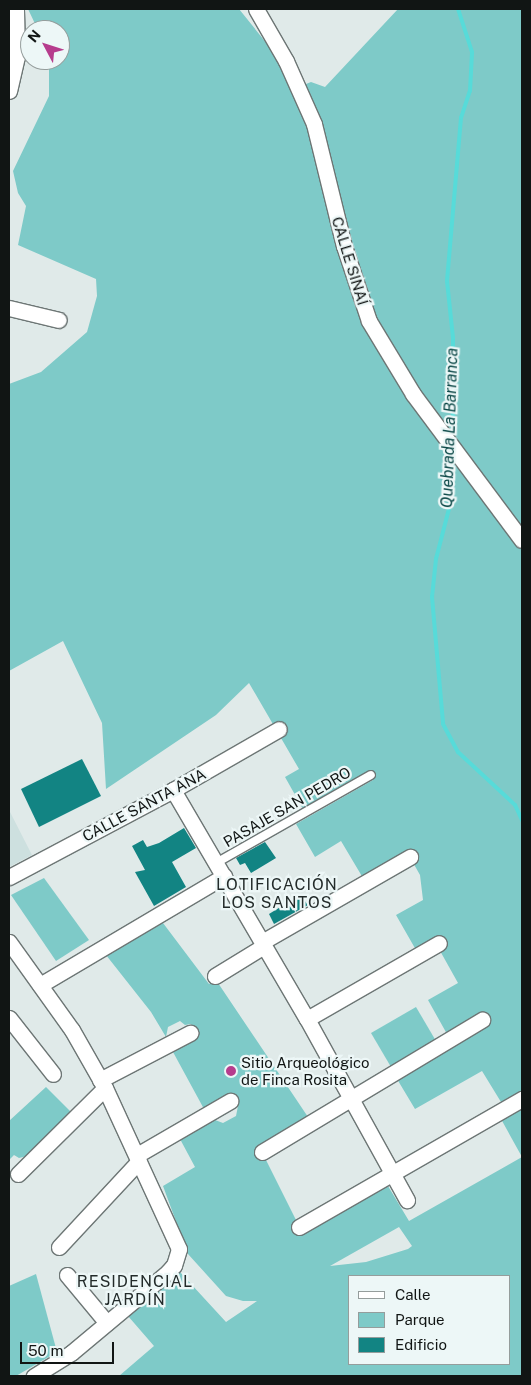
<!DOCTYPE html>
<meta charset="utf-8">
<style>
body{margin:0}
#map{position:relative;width:531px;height:1385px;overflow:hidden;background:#e0eae9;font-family:"Public Sans",sans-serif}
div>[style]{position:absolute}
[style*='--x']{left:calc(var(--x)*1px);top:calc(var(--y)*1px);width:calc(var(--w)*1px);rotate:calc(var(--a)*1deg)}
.built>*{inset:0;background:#cde0df}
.green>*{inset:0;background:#7ecac8}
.stream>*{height:4px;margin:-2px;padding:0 2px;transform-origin:2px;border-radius:2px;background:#57dbd9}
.building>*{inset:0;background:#128483}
.roads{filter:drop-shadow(1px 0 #6d7675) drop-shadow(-1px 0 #6d7675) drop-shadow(0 1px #6d7675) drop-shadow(0 -1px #6d7675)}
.service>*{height:8px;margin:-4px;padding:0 4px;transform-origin:4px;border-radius:4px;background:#fff}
.minor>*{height:15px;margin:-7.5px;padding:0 7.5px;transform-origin:7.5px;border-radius:7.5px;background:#fff}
.dots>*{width:14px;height:14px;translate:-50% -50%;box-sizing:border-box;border:2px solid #edf7f7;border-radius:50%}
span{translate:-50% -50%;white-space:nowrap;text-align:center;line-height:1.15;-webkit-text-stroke:4.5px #edf7f7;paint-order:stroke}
.street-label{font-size:15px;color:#111514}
.poi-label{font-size:15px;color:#111514}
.left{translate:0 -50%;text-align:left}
.water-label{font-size:16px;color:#0b4847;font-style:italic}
.neighbourhood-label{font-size:16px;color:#232b2a;letter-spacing:1px}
.frame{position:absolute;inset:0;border:10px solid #111514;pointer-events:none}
.legend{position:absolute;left:348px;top:1275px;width:162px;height:90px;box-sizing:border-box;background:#edf7f7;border:1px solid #959d9c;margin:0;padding:6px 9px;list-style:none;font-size:15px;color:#111514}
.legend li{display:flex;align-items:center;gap:10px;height:25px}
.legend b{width:25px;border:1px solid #959d9c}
.north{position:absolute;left:20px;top:20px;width:50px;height:50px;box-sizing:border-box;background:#edf7f7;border:1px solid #959d9c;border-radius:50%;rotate:310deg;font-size:14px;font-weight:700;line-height:20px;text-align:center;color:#111514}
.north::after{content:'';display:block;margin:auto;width:18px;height:22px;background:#b63c8d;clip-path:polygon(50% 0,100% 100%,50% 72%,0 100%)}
.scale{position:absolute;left:20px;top:1342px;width:94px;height:22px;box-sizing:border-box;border:2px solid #111514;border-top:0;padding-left:6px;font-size:15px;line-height:18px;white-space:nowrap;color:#111514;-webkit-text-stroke:4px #edf7f7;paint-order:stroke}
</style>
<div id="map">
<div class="built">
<i style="clip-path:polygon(9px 810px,32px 855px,9px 867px)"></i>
</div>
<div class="green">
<i style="clip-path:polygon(28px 9px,239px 9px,301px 86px,311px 82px,325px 87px,398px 9px,522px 9px,522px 1090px,501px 1102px,482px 1071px,415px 1109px,397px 1079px,486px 1027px,478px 1016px,447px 1034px,428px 1000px,458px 983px,439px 949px,416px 950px,396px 915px,423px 900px,420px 875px,407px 852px,363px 878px,341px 841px,315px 857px,296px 824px,373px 780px,369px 772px,303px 809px,285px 777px,299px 769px,249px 683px,216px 715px,106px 789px,102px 723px,63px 641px,9px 671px,9px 384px,41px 372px,87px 332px,97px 296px,96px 279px,18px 245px,26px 206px,18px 193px,13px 171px,49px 96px,49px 60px,60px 60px,60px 30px,38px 30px)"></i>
<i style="clip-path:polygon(44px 878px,89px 940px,56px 961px,11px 895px)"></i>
<i style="clip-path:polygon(evenodd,163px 923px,209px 984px,216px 980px,308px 1117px,259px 1146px,302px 1232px,388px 1186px,409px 1221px,508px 1165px,522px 1157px,501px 1119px,522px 1107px,522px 1376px,119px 1376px,154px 1346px,128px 1316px,180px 1272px,226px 1322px,257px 1301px,243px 1301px,226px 1296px,188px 1254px,163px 1186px,195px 1167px,180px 1139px,215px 1120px,223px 1123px,236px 1116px,238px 1106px,231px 1094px,204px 1109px,173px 1052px,198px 1038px,191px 1024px,185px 1025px,180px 1021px,168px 1027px,166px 1037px,151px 1012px,106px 955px,163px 923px,399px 1227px,412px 1246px,408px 1249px,366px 1262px,330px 1266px,399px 1227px,163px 923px,350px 1276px,510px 1276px,510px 1364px,350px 1364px,350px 1276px)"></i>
<i style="clip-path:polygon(416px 1007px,436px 1041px,391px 1067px,371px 1033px)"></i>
<i style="clip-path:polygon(46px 1087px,72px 1113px,27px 1156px,19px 1158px,14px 1155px,9px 1160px,9px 1121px)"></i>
<i style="clip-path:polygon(36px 1274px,57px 1352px,16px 1376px,9px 1376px,9px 1286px)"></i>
</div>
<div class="stream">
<i style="--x:453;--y:438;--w:100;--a:-90"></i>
<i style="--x:453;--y:338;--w:57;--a:-96"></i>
<i style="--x:447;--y:281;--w:164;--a:-85.1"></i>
<i style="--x:461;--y:118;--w:28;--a:-72"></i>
<i style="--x:470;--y:91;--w:39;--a:-87"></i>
<i style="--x:472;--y:52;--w:45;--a:-108"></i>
<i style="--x:452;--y:455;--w:46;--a:91.2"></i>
<i style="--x:451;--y:501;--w:60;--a:104.5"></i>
<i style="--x:436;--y:559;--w:38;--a:96"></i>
<i style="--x:432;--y:597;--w:127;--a:85"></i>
<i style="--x:443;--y:724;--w:32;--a:62"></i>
<i style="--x:458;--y:752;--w:78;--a:42.9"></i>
<i style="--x:515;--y:805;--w:17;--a:65"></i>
</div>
<div class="building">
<i style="clip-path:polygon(82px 759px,101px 796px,39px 827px,21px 789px)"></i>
<i style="clip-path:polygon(184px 828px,196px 848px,172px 862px,186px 887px,154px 906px,135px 872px,145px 870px,132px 846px,143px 840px,147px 847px,159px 843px)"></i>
<i style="clip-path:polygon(265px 842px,276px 858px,251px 873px,245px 863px,240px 865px,236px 858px)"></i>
<i style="clip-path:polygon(300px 895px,308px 905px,274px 924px,269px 914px)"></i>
</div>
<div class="roads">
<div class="service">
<i style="--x:216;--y:863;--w:178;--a:-29.6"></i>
</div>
<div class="minor">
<i style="--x:256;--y:9;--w:60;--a:60"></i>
<i style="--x:286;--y:61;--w:69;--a:66"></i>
<i style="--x:314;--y:124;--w:126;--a:76.2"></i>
<i style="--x:344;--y:246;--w:79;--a:71.6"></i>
<i style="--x:369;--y:321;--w:85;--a:58.9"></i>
<i style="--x:413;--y:394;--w:182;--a:53.3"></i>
<i style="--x:9;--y:91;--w:35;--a:-77"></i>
<i style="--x:17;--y:57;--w:48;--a:-91.2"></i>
<i style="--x:9;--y:308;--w:51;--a:13.5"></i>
<i style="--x:173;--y:790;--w:265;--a:59.7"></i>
<i style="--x:307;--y:1019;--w:207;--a:61.1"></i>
<i style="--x:9;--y:877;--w:186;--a:-27.9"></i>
<i style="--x:173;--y:790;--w:122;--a:-29.9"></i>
<i style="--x:9;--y:942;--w:108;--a:54.4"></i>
<i style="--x:72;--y:1030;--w:67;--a:60.4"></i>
<i style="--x:105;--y:1088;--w:177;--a:65.3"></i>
<i style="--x:179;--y:1249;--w:17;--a:107"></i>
<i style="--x:174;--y:1265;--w:9;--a:131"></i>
<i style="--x:168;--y:1272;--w:126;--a:140.1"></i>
<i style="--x:71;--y:1353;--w:44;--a:148.1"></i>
<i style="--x:262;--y:942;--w:171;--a:-29.9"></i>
<i style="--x:215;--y:976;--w:57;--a:-31.5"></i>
<i style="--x:40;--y:985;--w:214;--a:-30.6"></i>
<i style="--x:9;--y:1018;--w:71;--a:51.8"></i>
<i style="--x:307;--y:1019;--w:152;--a:-29.9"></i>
<i style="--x:100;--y:1080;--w:102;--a:-27.6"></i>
<i style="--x:262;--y:1152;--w:257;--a:-31"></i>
<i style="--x:137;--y:1155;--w:108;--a:-30.1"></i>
<i style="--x:18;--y:1174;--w:122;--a:-44.7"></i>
<i style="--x:299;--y:1227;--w:257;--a:-29.9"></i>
<i style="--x:59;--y:1247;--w:117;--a:-47.1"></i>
<i style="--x:67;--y:1275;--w:62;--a:50.2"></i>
</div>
</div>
<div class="dots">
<i style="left:231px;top:1071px;background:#b63c8d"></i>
</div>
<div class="street-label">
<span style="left:350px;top:261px;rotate:73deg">CALLE SINAÍ</span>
<span style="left:144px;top:805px;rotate:-28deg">CALLE SANTA ANA</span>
<span style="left:287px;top:807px;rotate:-30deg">PASAJE SAN PEDRO</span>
</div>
<div class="poi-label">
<span class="left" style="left:241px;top:1071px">Sitio Arqueológico<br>de Finca Rosita</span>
</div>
<div class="water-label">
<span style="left:450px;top:428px;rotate:-88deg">Quebrada La Barranca</span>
</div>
<div class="neighbourhood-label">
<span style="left:277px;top:894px">LOTIFICACIÓN<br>LOS SANTOS</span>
<span style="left:135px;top:1291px">RESIDENCIAL<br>JARDÍN</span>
</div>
<div class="frame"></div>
<ul class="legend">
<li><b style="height:6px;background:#fff"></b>Calle</li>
<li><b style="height:14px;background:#7ecac8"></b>Parque</li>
<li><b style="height:14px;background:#128483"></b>Edificio</li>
</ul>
<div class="north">N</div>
<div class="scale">50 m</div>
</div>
